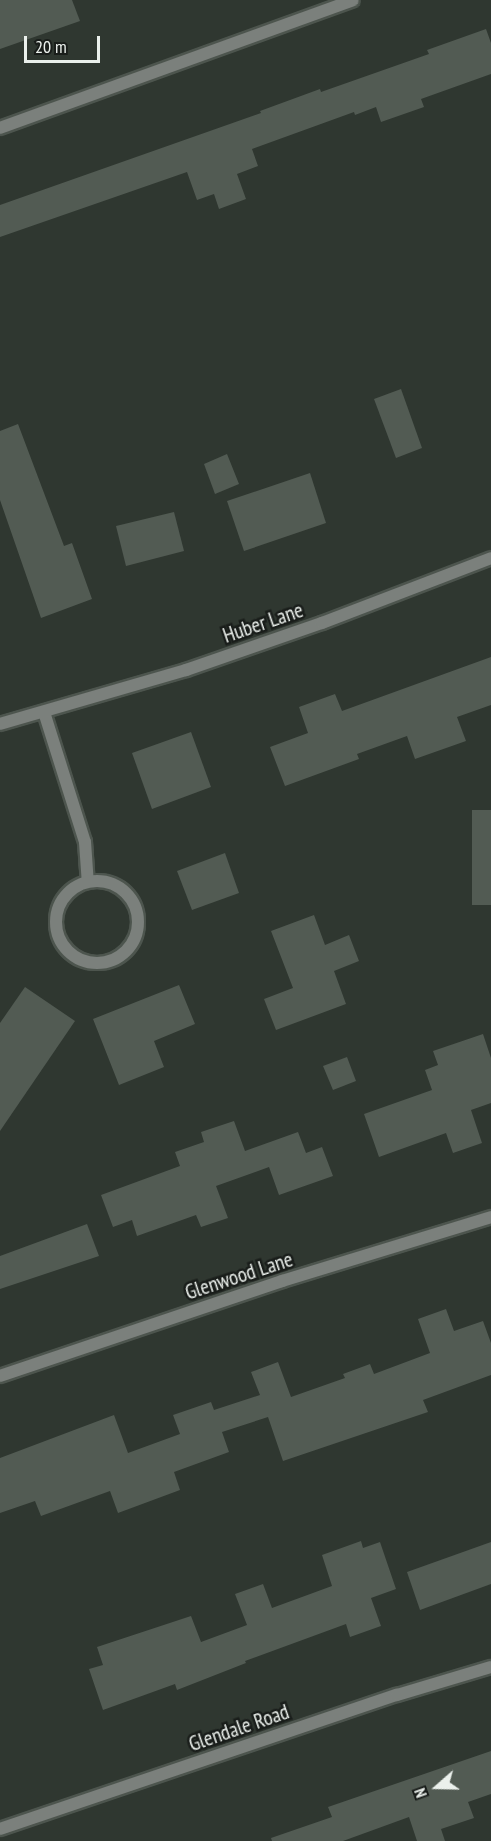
<!DOCTYPE html>
<style>
body{margin:0}
#map{position:relative;width:491px;height:1841px;overflow:hidden;background:#2f3730;font-family:"PT Sans Narrow",sans-serif}
div>[style]{position:absolute}
[style*='--x']{left:calc(var(--x)*1px);top:calc(var(--y)*1px);width:calc(var(--w)*1px);rotate:calc(var(--a)*1deg)}
.building>*{inset:0;background:#525b53}
.roads{filter:drop-shadow(2px 0 #4d554e) drop-shadow(-2px 0 #4d554e) drop-shadow(0 2px #4d554e) drop-shadow(0 -2px #4d554e)}
.minor>*{height:12px;margin:-6px;padding:0 6px;transform-origin:6px;border-radius:6px;background:#7b807c}
.minor>.ring{margin:-6px;padding:0;box-sizing:content-box;background:none;border:12px solid #7b807c;border-radius:50%}
span{translate:-50% -50%;white-space:nowrap;text-align:center;line-height:1.15;-webkit-text-stroke:5px #191d1a;paint-order:stroke}
.street-label{font-size:21px;color:#ebf0ec}
.north{position:absolute;left:407px;top:1757px;width:60px;height:60px;-webkit-text-stroke:4px #191d1a;paint-order:stroke;rotate:250deg;font-size:16px;font-weight:700;line-height:24px;text-align:center;color:#ebf0ec}
.north::after{content:'';display:block;margin:auto;width:21px;height:27px;background:#ebf0ec;clip-path:polygon(50% 0,100% 100%,50% 72%,0 100%)}
.scale{position:absolute;left:24px;top:36px;width:76px;height:27px;box-sizing:border-box;border:3px solid #ebf0ec;border-top:0;padding-left:8px;font-size:18px;line-height:21px;white-space:nowrap;color:#ebf0ec;-webkit-text-stroke:4px #191d1a;paint-order:stroke}
</style>
<div id="map">
<div class="building">
<i style="clip-path:polygon(0 0,72px 0,80px 21px,0 49px)"></i>
<i style="clip-path:polygon(486px 29px,491px 43px,491px 74px,421px 99px,424px 107px,381px 122px,376px 107px,355px 115px,354px 112px,252px 149px,258px 166px,237px 174px,246px 199px,219px 209px,214px 194px,197px 200px,187px 172px,0 237px,0 205px,261px 113px,260px 111px,320px 89px,321px 92px,429px 54px,427px 50px)"></i>
<i style="clip-path:polygon(401px 389px,422px 448px,396px 458px,374px 399px)"></i>
<i style="clip-path:polygon(18px 424px,64px 546px,72px 543px,92px 599px,41px 618px,0 500px,0 431px)"></i>
<i style="clip-path:polygon(227px 454px,239px 484px,215px 494px,204px 464px)"></i>
<i style="clip-path:polygon(310px 473px,326px 523px,244px 551px,227px 501px)"></i>
<i style="clip-path:polygon(174px 512px,184px 551px,126px 566px,116px 526px)"></i>
<i style="clip-path:polygon(491px 657px,491px 705px,457px 717px,466px 741px,415px 759px,407px 736px,357px 754px,359px 759px,285px 786px,270px 747px,308px 733px,299px 707px,335px 694px,342px 711px)"></i>
<i style="clip-path:polygon(191px 732px,211px 787px,152px 809px,132px 753px)"></i>
<i style="clip-path:polygon(472px 810px,491px 810px,491px 905px,472px 905px)"></i>
<i style="clip-path:polygon(225px 853px,239px 893px,192px 910px,177px 871px)"></i>
<i style="clip-path:polygon(314px 915px,325px 945px,349px 935px,359px 961px,334px 971px,346px 1004px,276px 1030px,264px 999px,293px 988px,271px 931px)"></i>
<i style="clip-path:polygon(179px 985px,195px 1024px,154px 1041px,164px 1067px,119px 1085px,93px 1019px)"></i>
<i style="clip-path:polygon(25px 987px,75px 1021px,0 1131px,0 1023px)"></i>
<i style="clip-path:polygon(483px 1034px,491px 1058px,491px 1103px,471px 1110px,482px 1143px,453px 1153px,446px 1133px,379px 1157px,364px 1114px,432px 1090px,425px 1070px,438px 1065px,433px 1051px)"></i>
<i style="clip-path:polygon(347px 1057px,356px 1081px,333px 1090px,323px 1066px)"></i>
<i style="clip-path:polygon(234px 1121px,245px 1151px,298px 1132px,306px 1153px,322px 1147px,333px 1176px,279px 1195px,269px 1167px,216px 1186px,228px 1218px,201px 1227px,196px 1215px,137px 1236px,132px 1220px,113px 1227px,101px 1195px,180px 1166px,175px 1152px,204px 1142px,201px 1132px)"></i>
<i style="clip-path:polygon(87px 1224px,99px 1256px,0 1289px,0 1256px)"></i>
<i style="clip-path:polygon(446px 1309px,454px 1331px,483px 1321px,491px 1343px,491px 1375px,423px 1400px,428px 1412px,283px 1461px,268px 1417px,222px 1432px,229px 1452px,174px 1472px,180px 1490px,118px 1513px,110px 1491px,41px 1516px,35px 1501px,0 1513px,0 1458px,114px 1415px,128px 1453px,180px 1434px,173px 1415px,211px 1402px,214px 1410px,260px 1395px,251px 1372px,278px 1362px,291px 1397px,345px 1378px,343px 1374px,370px 1364px,374px 1374px,430px 1353px,418px 1319px)"></i>
<i style="clip-path:polygon(361px 1541px,363px 1548px,380px 1542px,396px 1589px,371px 1598px,381px 1626px,350px 1637px,346px 1624px,245px 1661px,246px 1663px,177px 1690px,175px 1684px,103px 1710px,89px 1669px,103px 1665px,97px 1647px,191px 1616px,201px 1642px,247px 1625px,235px 1594px,263px 1584px,272px 1608px,332px 1586px,322px 1555px)"></i>
<i style="clip-path:polygon(491px 1542px,491px 1584px,420px 1610px,407px 1572px)"></i>
<i style="clip-path:polygon(491px 1751px,491px 1794px,468px 1802px,474px 1818px,441px 1829px,445px 1841px,417px 1841px,409px 1817px,343px 1841px,272px 1841px,271px 1838px,332px 1817px,328px 1807px)"></i>
</div>
<div class="roads">
<div class="minor">
<i style="--x:0;--y:128;--w:375;--a:-19.9"></i>
<i style="--x:44;--y:712;--w:136;--a:72.5"></i>
<i style="--x:85;--y:842;--w:39;--a:86"></i>
<i style="--x:0;--y:724;--w:194;--a:-16.2"></i>
<i style="--x:186;--y:670;--w:144;--a:-19.1"></i>
<i style="--x:322;--y:623;--w:181;--a:-21"></i>
<i class="ring" style="left:56px;top:881px;width:70px;height:70px"></i>
<i style="--x:0;--y:1376;--w:298;--a:-18.6"></i>
<i style="--x:282;--y:1281;--w:219;--a:-17"></i>
<i style="--x:0;--y:1829;--w:419;--a:-18.7"></i>
<i style="--x:397;--y:1695;--w:98;--a:-16.6"></i>
</div>
</div>
<div class="street-label">
<span style="left:263px;top:623px;rotate:-19deg">Huber Lane</span>
<span style="left:239px;top:1276px;rotate:-18deg">Glenwood Lane</span>
<span style="left:239px;top:1728px;rotate:-19deg">Glendale Road</span>
</div>
<div class="north">N</div>
<div class="scale">20 m</div>
</div>
